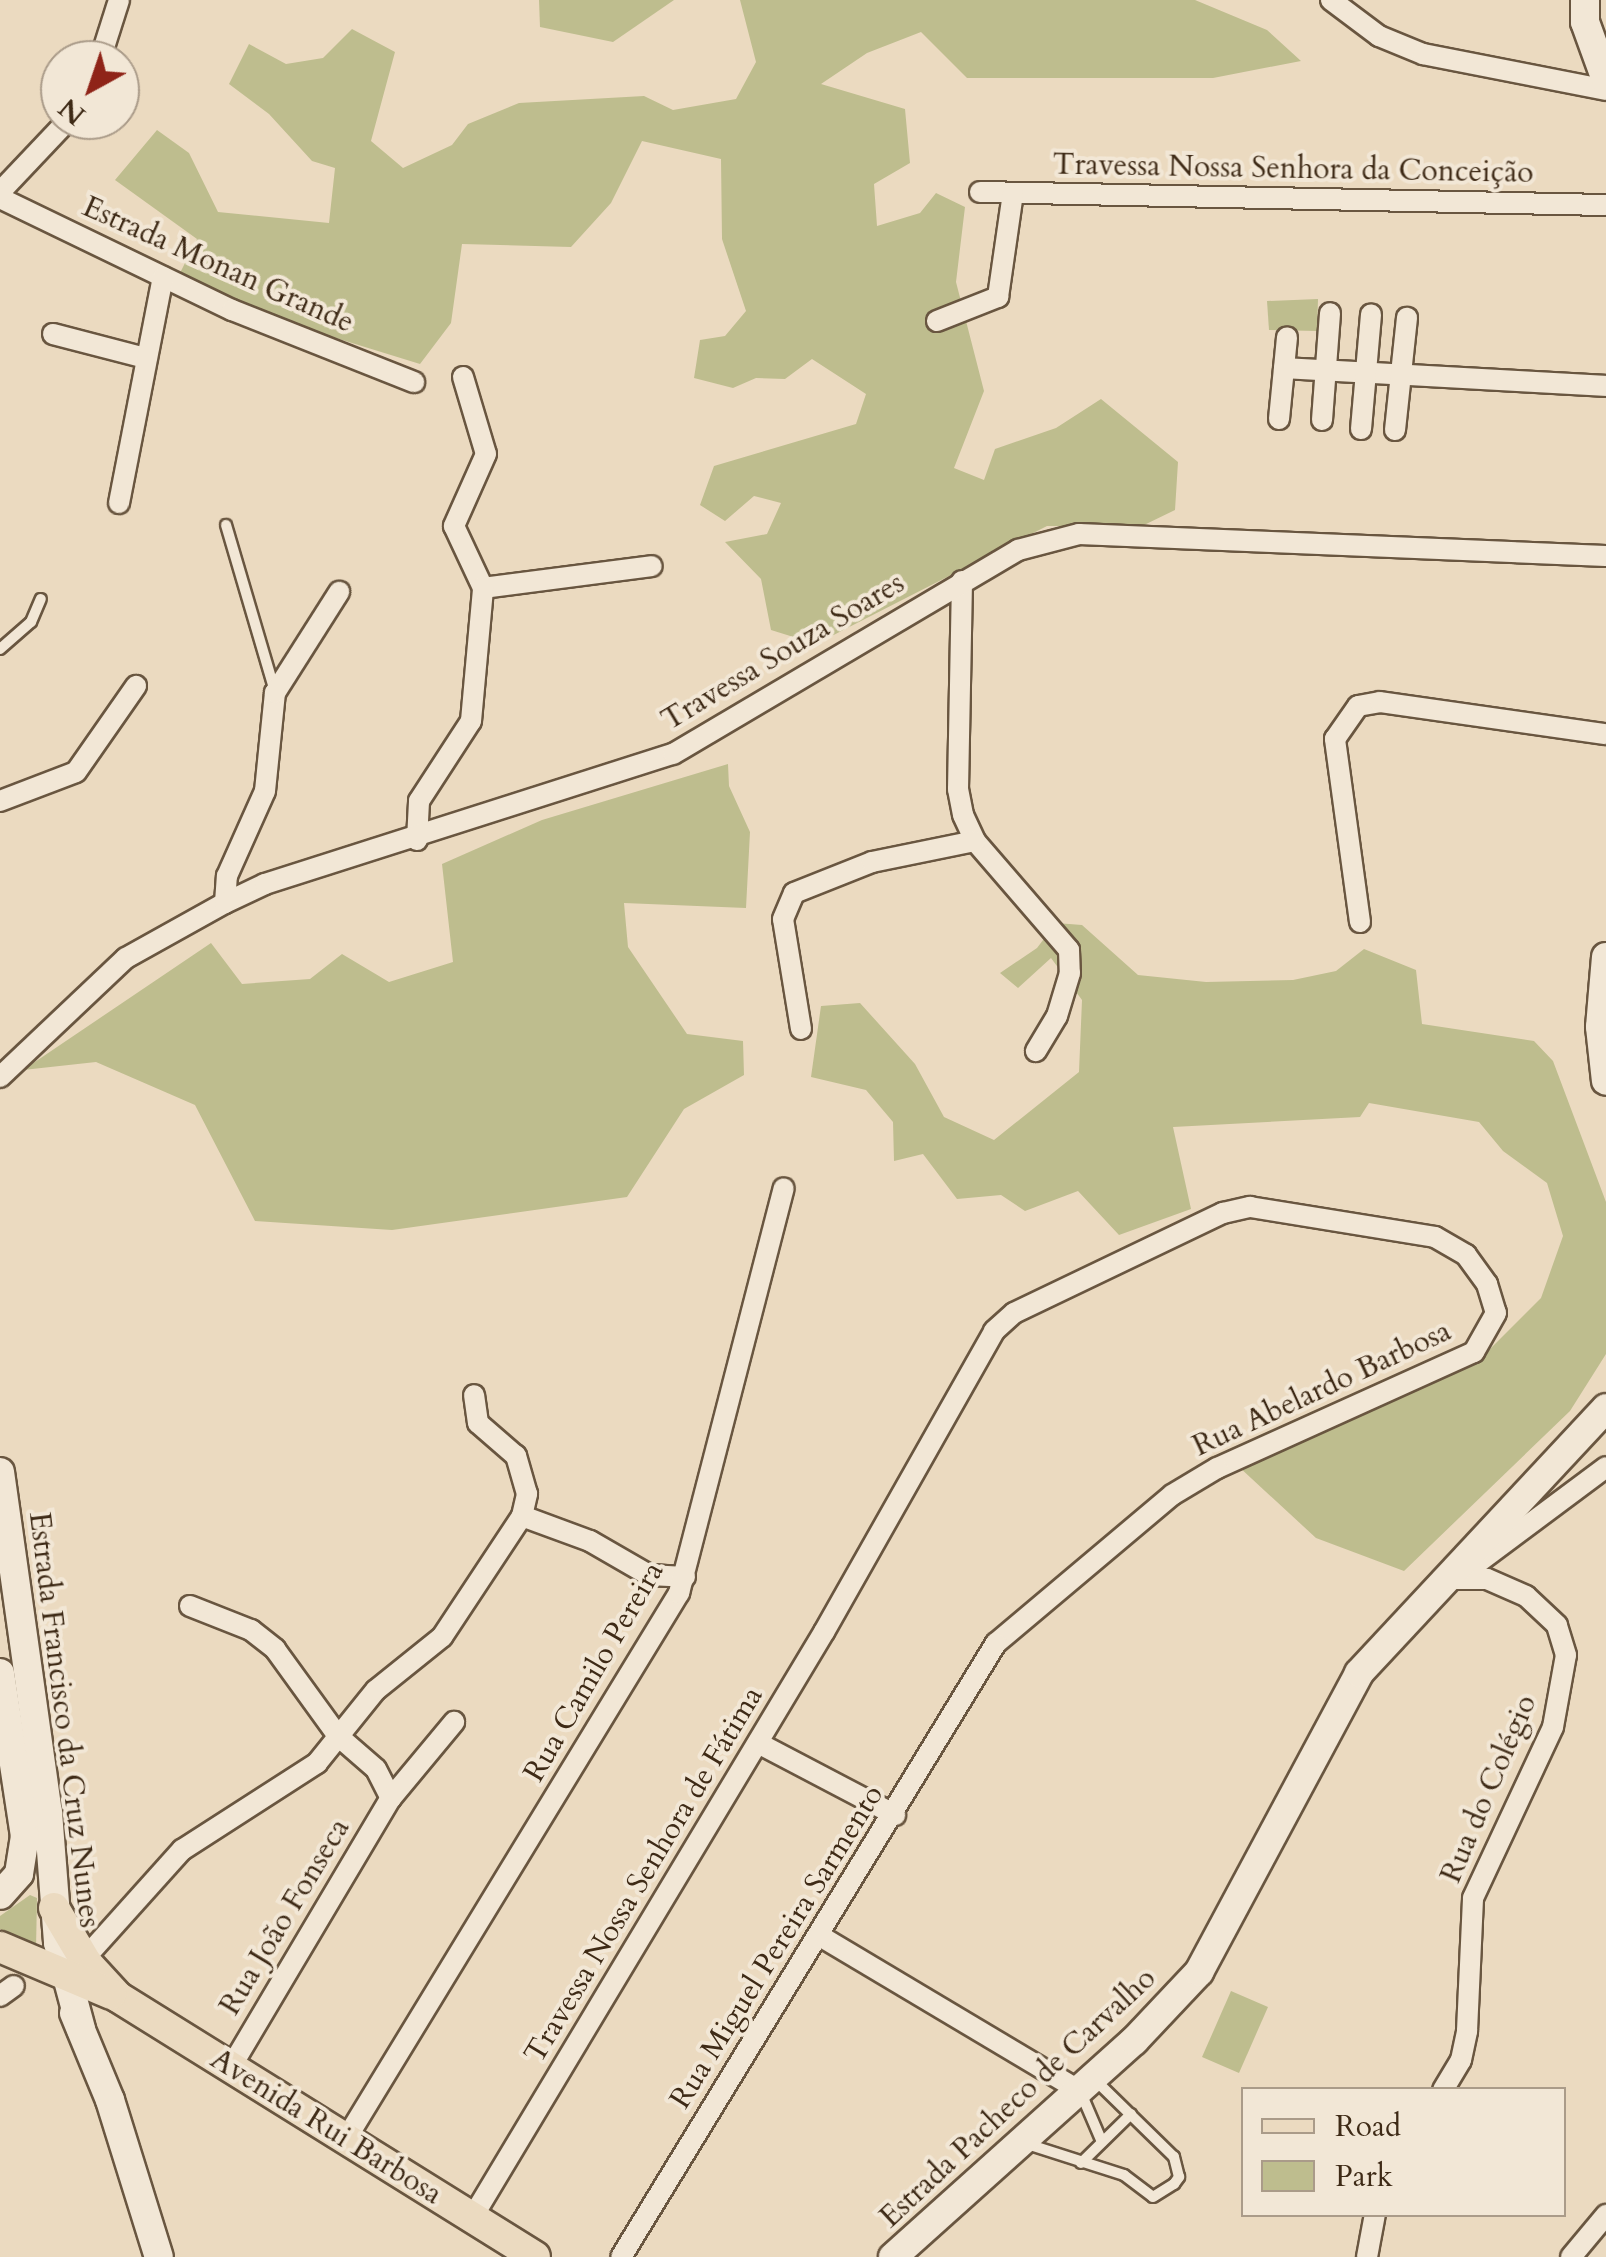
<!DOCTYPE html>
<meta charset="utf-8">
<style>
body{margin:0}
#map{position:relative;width:1606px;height:2257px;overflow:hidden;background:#ebdac0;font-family:Cardo,serif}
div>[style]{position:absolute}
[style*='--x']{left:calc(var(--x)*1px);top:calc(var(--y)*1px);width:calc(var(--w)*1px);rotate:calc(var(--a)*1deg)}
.green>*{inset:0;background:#bebd8e}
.roads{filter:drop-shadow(2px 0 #695640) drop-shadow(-2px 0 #695640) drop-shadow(0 2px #695640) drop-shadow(0 -2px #695640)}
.service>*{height:10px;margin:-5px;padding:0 5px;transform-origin:5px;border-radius:5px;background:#f2e7d6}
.minor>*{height:20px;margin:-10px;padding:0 10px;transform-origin:10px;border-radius:10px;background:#f2e7d6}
.secondary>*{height:28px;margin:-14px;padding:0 14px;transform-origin:14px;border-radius:14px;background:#f2e7d6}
.primary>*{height:30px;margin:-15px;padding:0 15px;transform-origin:15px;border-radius:15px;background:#ebdac0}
span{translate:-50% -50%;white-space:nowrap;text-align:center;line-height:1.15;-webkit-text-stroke:8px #f2e7d6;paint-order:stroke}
.street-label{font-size:30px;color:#3e2a16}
.legend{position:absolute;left:1241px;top:2087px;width:325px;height:130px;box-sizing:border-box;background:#f2e7d6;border:2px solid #aa9b89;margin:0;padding:12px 18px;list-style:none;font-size:30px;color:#3e2a16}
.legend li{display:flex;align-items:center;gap:20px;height:50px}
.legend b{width:50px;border:2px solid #aa9b89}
.north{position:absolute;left:40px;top:40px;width:100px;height:100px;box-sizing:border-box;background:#f2e7d6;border:2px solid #aa9b89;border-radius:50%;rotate:220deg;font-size:28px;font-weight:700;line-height:40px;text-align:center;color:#3e2a16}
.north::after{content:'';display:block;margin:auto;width:35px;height:45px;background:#8f2418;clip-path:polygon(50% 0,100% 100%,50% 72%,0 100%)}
</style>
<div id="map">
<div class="green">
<i style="clip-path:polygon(539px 0,674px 0,613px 42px,540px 27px)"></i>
<i style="clip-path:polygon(740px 0,1195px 0,1267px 30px,1301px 61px,1213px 78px,967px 78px,921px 32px,867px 53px,821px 84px,905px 109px,910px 163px,874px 184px,877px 226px,920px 213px,936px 193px,965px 207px,956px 282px,984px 391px,954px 468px,984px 480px,995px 449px,1056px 428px,1101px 399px,1178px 462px,1175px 510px,1142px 526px,1047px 526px,816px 644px,771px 630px,761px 579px,725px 542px,767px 534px,781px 503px,754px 496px,725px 521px,700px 505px,714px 466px,856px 424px,866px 394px,812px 359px,785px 379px,756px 378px,733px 388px,694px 378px,700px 340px,725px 336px,746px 311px,722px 239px,721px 159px,642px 141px,611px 203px,571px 247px,462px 244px,451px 323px,420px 364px,284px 322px,179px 275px,197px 239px,115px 180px,157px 130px,189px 153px,218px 212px,329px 223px,335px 168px,312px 161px,269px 114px,229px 84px,249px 44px,286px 64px,323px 58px,352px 29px,395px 52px,371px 141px,403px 168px,452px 145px,468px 124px,519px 103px,644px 96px,673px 110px,736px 99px,756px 62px)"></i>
<i style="clip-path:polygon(1318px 299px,1317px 331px,1269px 330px,1267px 301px)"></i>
<i style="clip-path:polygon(728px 764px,729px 786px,750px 832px,746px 908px,624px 903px,628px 947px,687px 1034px,743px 1041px,744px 1075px,684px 1109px,627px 1197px,392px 1230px,255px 1221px,195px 1105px,96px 1062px,23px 1070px,211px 943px,242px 984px,310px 979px,342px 954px,389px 982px,453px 962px,442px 864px,542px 820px)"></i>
<i style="clip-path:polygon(1056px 923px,1082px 925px,1138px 975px,1206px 982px,1293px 980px,1336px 971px,1364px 949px,1416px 970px,1422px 1024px,1534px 1041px,1553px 1061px,1606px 1202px,1606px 1354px,1570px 1411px,1404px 1571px,1316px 1538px,1238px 1466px,1490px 1349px,1541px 1298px,1563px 1236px,1547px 1183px,1503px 1151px,1479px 1122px,1369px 1103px,1360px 1117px,1173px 1127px,1191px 1209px,1119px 1235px,1078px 1191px,1025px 1211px,1001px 1195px,957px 1199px,923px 1154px,894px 1161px,893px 1122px,866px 1090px,811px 1077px,821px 1006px,860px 1003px,915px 1064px,944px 1117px,994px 1140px,1079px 1072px,1082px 1000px,1051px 958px,1018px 988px,1000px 973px,1037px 948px)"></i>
<i style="clip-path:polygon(30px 1895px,37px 1898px,36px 1949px,0 1929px,0 1916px)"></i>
<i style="clip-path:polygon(1231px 1991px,1268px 2007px,1239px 2073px,1202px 2057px)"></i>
</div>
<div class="roads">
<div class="service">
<i style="--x:226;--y:525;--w:174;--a:73.6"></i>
<i style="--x:0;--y:649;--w:41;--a:-41.1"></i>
<i style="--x:31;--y:622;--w:25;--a:-67"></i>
<i style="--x:1081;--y:2093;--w:53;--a:66.8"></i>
<i style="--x:1024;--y:2143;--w:105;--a:17.7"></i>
<i style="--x:1124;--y:2175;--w:36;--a:37"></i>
<i style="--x:1153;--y:2197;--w:25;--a:-32"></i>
<i style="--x:1174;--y:2184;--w:9;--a:-54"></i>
<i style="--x:1179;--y:2177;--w:21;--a:-104"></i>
<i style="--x:1174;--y:2157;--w:110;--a:-135.7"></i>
<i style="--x:1081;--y:2163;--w:70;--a:-44.4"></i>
</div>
<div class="minor">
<i style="--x:1331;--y:0;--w:60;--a:36.9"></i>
<i style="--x:1379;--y:36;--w:48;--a:22.2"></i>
<i style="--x:1423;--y:54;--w:187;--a:11.1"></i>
<i style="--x:100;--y:60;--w:63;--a:-72.4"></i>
<i style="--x:0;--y:192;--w:99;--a:-46.6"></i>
<i style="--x:980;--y:192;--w:626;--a:1.19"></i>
<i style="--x:0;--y:198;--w:258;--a:25.8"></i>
<i style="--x:232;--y:310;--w:196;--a:21.6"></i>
<i style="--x:937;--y:321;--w:66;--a:-21.5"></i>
<i style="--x:998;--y:297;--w:105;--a:-81.8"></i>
<i style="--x:53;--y:334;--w:95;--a:14.6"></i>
<i style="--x:1284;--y:368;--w:323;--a:3.2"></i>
<i style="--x:463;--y:377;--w:80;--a:73.4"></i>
<i style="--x:486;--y:454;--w:79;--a:114"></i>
<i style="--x:454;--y:526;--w:68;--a:64.9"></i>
<i style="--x:483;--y:588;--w:170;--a:-7.4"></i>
<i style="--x:1279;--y:419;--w:82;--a:-84.4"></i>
<i style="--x:1322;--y:420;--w:107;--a:-85.7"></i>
<i style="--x:1361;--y:429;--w:115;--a:-85"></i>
<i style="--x:1395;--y:430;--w:113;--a:-83.9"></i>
<i style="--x:119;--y:503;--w:230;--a:-79"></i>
<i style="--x:962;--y:581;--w:208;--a:91.1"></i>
<i style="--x:958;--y:789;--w:26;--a:79"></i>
<i style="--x:963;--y:815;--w:29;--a:65"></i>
<i style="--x:975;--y:841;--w:144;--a:49.2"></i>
<i style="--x:1069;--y:950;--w:23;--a:88"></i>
<i style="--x:1070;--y:973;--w:45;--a:106.8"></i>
<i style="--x:1057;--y:1016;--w:41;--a:121"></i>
<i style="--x:0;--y:801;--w:81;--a:-20.9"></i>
<i style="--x:76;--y:772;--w:105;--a:-55.1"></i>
<i style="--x:417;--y:840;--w:39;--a:-87"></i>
<i style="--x:419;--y:801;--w:95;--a:-57"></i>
<i style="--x:471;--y:721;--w:134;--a:-84.8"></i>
<i style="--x:225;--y:903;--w:27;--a:-86"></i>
<i style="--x:227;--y:876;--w:93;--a:-65.9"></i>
<i style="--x:265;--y:791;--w:99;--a:-84.2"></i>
<i style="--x:275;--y:693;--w:120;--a:-57.6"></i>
<i style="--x:1360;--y:922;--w:185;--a:-97.8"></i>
<i style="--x:1335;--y:739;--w:40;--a:-55.1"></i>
<i style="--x:1358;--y:706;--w:22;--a:-10"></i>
<i style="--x:1380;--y:702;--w:228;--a:8.1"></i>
<i style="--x:801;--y:1029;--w:111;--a:-99.3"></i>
<i style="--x:783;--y:919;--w:28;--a:-67"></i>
<i style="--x:794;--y:893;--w:84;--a:-21.7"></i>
<i style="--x:872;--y:862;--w:105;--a:-11.5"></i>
<i style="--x:0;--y:1077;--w:173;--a:-43.4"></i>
<i style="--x:126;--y:958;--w:113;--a:-29.1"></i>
<i style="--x:225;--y:903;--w:44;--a:-25.4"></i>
<i style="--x:265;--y:884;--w:428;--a:-17.7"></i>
<i style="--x:673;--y:754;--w:401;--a:-30.6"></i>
<i style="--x:1018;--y:550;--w:63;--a:-14.7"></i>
<i style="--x:1079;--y:534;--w:527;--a:2.39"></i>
<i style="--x:522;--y:1516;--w:72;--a:20.2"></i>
<i style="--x:590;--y:1541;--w:68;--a:30"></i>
<i style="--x:649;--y:1575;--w:36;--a:3"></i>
<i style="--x:1472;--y:1567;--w:167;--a:-36.7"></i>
<i style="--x:190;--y:1606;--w:66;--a:21.5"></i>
<i style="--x:251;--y:1630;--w:31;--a:38"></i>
<i style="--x:275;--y:1649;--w:107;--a:54.1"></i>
<i style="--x:338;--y:1736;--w:50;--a:41"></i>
<i style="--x:376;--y:1769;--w:33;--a:63"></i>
<i style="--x:758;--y:1743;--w:155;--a:27.7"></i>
<i style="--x:820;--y:1936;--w:303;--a:30.8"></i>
<i style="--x:76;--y:1968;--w:159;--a:-48.1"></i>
<i style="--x:182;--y:1850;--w:161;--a:-32.8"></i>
<i style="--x:317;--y:1763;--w:94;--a:-51.1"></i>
<i style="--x:376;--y:1690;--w:85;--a:-38.8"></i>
<i style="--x:442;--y:1637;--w:145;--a:-56.5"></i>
<i style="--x:522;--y:1516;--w:23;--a:-77"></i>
<i style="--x:527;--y:1494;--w:40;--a:-106"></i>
<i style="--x:516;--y:1456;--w:50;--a:-139"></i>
<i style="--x:478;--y:1423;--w:28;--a:-98"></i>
<i style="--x:0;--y:1996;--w:17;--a:-36"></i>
<i style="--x:231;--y:2067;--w:313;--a:-59.3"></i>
<i style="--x:391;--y:1798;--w:99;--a:-50.3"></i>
<i style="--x:1443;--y:2090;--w:35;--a:-59"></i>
<i style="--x:1461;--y:2060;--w:30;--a:-78"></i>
<i style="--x:1467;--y:2031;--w:133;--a:-87.4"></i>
<i style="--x:1473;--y:1898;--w:189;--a:-64.9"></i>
<i style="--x:1553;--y:1727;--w:73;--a:-79.8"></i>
<i style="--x:1566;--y:1655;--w:31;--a:-107"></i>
<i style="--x:1557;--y:1625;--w:42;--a:-136.9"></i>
<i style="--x:1526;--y:1596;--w:43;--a:-156.4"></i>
<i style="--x:1487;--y:1579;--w:31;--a:180"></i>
<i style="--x:346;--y:2139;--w:640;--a:-58.62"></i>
<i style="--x:679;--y:1593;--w:418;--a:-75.5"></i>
<i style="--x:472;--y:2218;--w:684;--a:-59.01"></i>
<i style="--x:824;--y:1632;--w:346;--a:-60.5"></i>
<i style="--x:994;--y:1331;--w:27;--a:-42"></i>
<i style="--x:1014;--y:1313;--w:232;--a:-25.6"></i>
<i style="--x:1223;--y:1213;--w:28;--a:-13"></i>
<i style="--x:1250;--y:1207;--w:187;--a:9.2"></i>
<i style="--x:1435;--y:1237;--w:36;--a:30"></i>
<i style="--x:1466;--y:1255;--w:36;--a:54"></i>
<i style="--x:1487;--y:1284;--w:30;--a:73"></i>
<i style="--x:1496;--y:1313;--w:45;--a:119.4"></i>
<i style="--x:1474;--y:1352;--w:282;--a:155.7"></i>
<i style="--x:1217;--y:1468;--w:52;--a:149"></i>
<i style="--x:1172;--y:1495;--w:230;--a:139.9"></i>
<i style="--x:996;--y:1643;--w:719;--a:121.41"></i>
<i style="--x:1367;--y:2257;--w:44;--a:-79.5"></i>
<i style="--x:1571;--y:2257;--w:55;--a:-50.2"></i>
</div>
<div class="secondary">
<i style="--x:1585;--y:0;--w:22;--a:90"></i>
<i style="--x:1585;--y:22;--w:62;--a:70.1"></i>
<i style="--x:1606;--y:957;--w:70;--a:94.9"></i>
<i style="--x:1600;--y:1027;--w:54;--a:83.7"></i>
<i style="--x:0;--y:1472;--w:343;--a:82"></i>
<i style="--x:48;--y:1812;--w:131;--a:85.6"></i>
<i style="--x:58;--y:1943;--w:89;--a:75"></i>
<i style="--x:0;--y:1673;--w:165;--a:81.3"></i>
<i style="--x:25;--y:1836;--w:38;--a:99"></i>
<i style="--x:19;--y:1874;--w:28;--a:132"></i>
<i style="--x:74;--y:2013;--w:94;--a:67.5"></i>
<i style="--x:110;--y:2100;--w:164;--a:72.7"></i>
<i style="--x:893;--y:2257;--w:324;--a:-41.9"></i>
<i style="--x:1134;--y:2041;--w:95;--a:-46.7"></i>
<i style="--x:1199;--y:1972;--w:339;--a:-61.8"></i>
<i style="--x:1359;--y:1673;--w:362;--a:-47"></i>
</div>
<div class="primary">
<i style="--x:54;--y:1908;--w:63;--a:59.3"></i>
<i style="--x:86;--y:1962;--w:47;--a:47.6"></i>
<i style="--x:118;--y:1997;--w:491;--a:31.9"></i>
<i style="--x:0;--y:1947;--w:121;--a:22.9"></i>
</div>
</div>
<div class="street-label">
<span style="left:1293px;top:169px;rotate:1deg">Travessa Nossa Senhora da Conceição</span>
<span style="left:218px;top:265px;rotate:24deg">Estrada Monan Grande</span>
<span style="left:783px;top:652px;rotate:-31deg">Travessa Souza Soares</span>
<span style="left:1322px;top:1389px;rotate:-25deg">Rua Abelardo Barbosa</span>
<span style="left:594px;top:1672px;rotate:-60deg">Rua Camilo Pereira</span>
<span style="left:64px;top:1720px;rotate:83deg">Estrada Francisco da Cruz Nunes</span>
<span style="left:1489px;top:1789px;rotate:-67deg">Rua do Colégio</span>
<span style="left:644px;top:1875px;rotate:-59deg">Travessa Nossa Senhora de Fátima</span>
<span style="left:285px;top:1917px;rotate:-59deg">Rua João Fonseca</span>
<span style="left:777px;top:1947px;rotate:-58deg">Rua Miguel Pereira Sarmento</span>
<span style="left:1018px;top:2098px;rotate:-43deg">Estrada Pacheco de Carvalho</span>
<span style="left:326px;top:2127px;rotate:32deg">Avenida Rui Barbosa</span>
</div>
<ul class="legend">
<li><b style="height:12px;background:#ebdac0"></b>Road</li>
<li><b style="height:28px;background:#bebd8e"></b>Park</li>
</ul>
<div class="north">N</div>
</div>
